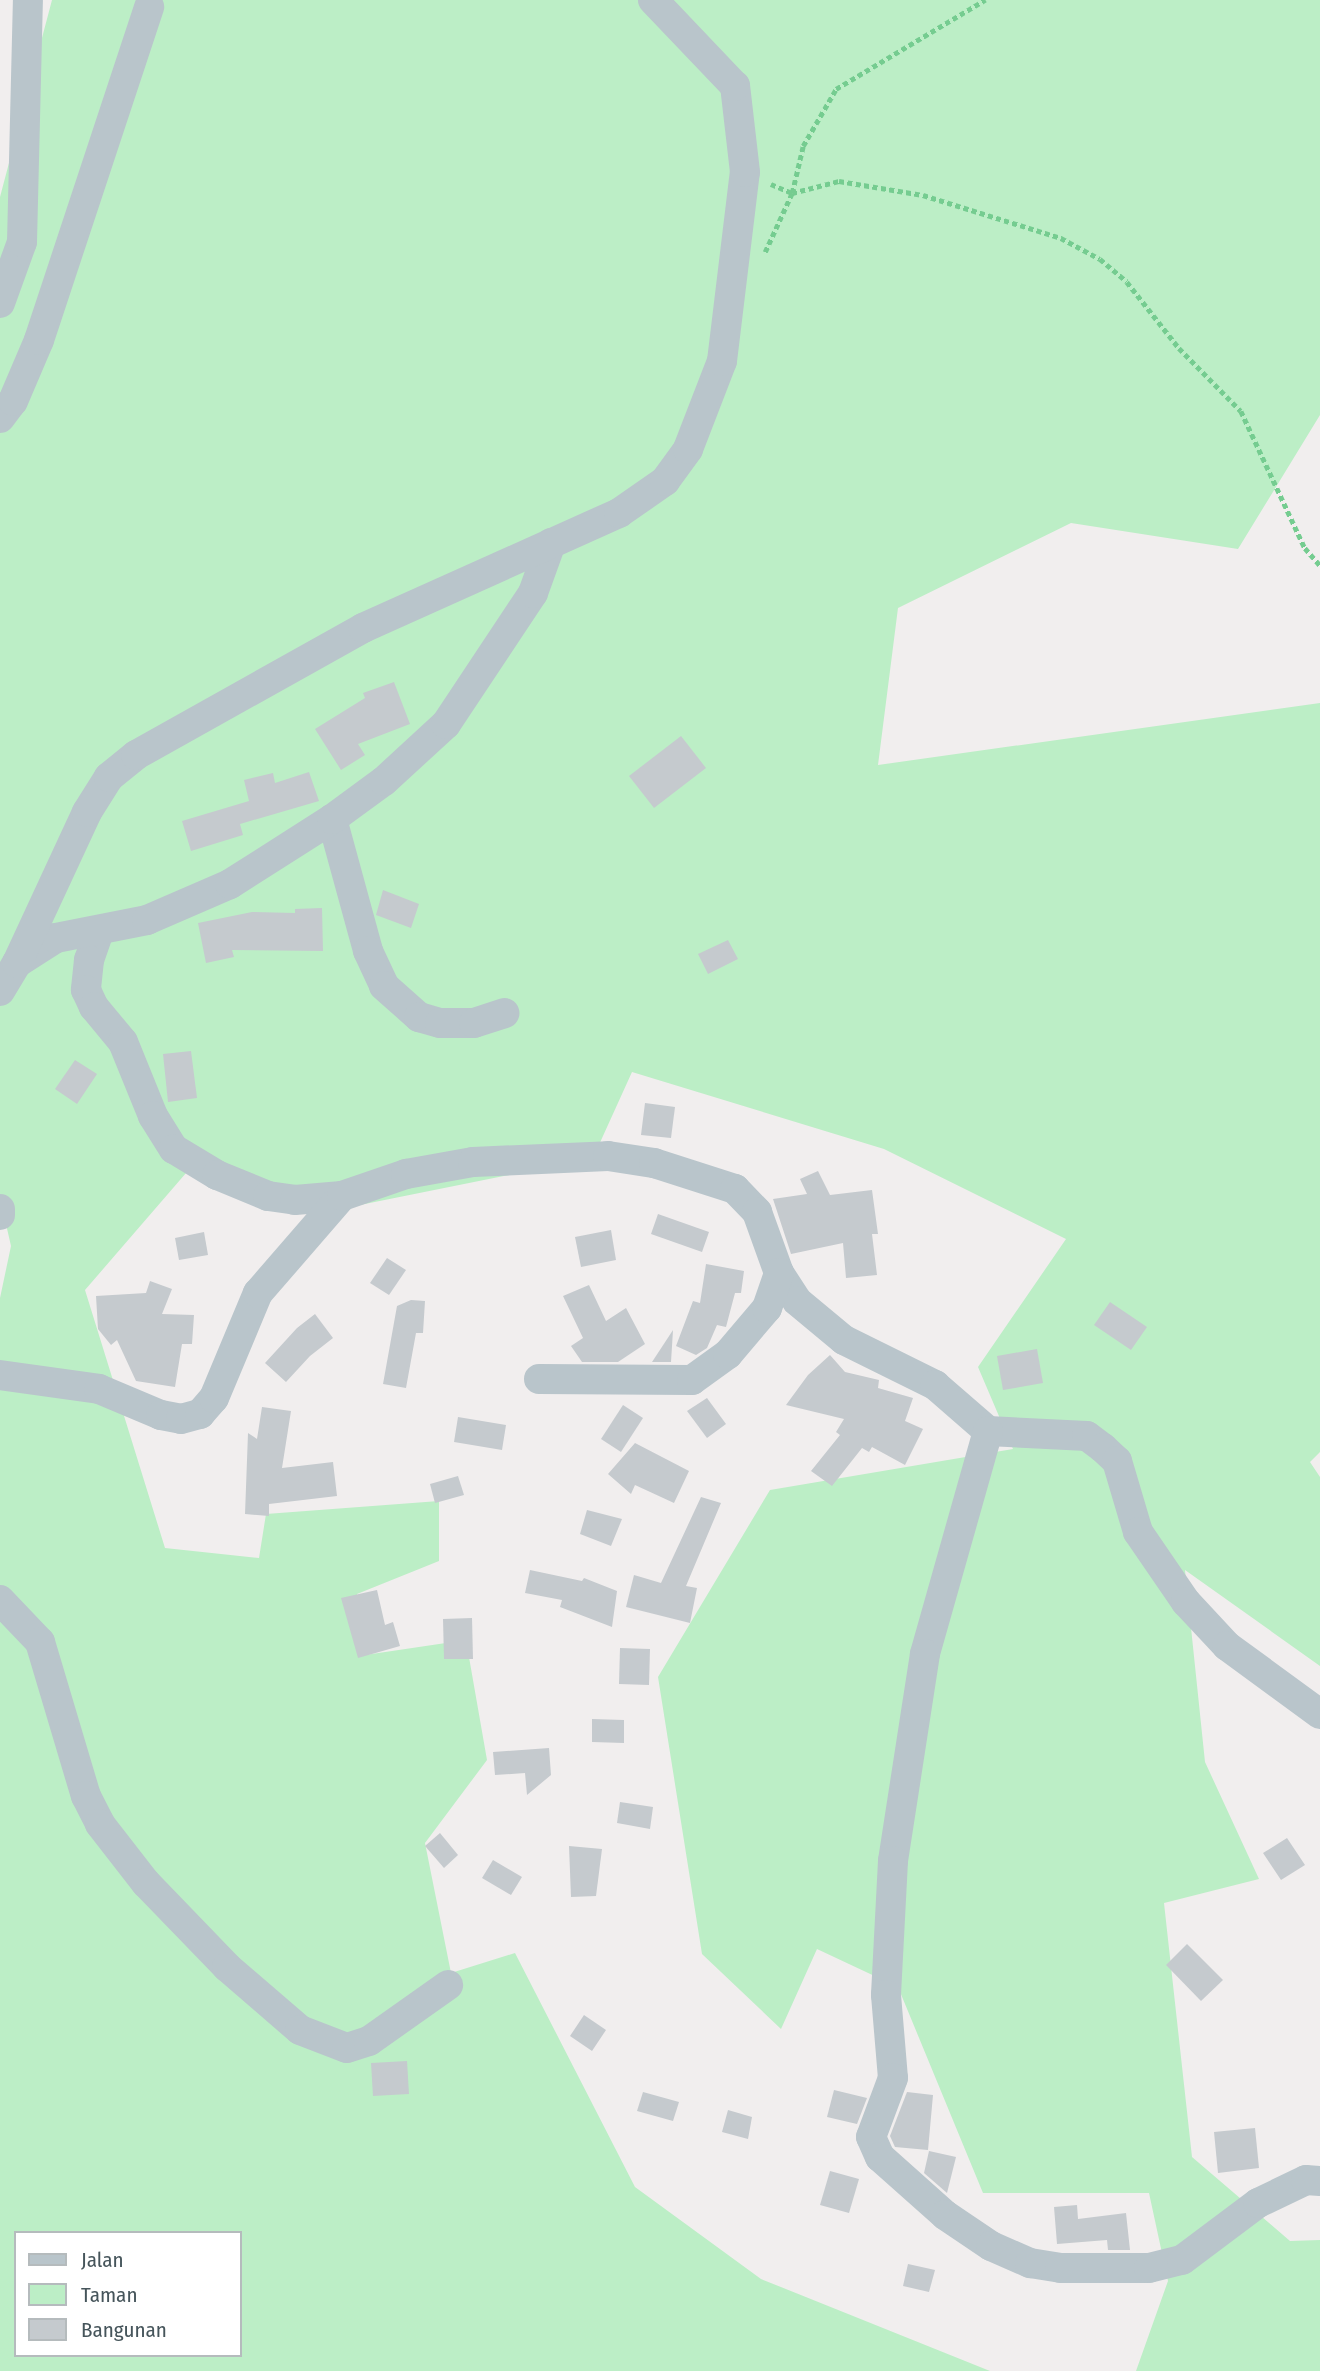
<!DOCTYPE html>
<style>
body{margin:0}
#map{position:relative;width:1320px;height:2371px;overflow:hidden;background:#f1eeee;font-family:"Fira Sans Condensed",sans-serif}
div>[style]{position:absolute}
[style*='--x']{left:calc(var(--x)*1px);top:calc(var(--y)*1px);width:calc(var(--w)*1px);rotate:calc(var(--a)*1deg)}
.green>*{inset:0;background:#bceec6}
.building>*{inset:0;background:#c5cace}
.path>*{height:4.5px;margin-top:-2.25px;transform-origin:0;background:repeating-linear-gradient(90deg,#75cc90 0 5px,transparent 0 8.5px)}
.minor>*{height:30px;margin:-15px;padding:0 15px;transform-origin:15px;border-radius:15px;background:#b9c5cb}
span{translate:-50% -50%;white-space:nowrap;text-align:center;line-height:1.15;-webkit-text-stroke:5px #fff;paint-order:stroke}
.legend{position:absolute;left:14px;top:2231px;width:228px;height:126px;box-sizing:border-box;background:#fff;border:2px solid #b5bbbd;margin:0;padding:9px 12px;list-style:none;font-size:21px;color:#46555b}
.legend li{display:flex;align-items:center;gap:14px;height:35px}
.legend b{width:35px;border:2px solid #b5bbbd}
</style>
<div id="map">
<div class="green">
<i style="clip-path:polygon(evenodd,52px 0,1320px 0,1320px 415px,1238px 549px,1071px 523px,898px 608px,878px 765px,1320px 703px,1320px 1452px,1310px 1462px,1320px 1477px,1320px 1666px,1185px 1570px,1205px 1762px,1259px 1879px,1164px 1903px,1192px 2157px,1290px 2241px,1320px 2240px,1320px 2371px,1136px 2371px,1168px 2281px,1149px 2193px,983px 2193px,898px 1987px,817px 1949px,781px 2029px,702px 1954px,658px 1677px,770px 1490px,1013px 1449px,978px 1367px,1066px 1239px,884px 1149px,632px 1072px,593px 1158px,330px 1211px,199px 1158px,85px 1290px,165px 1548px,259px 1558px,266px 1514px,439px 1501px,439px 1561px,357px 1594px,365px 1655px,466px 1640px,487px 1760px,425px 1843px,451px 1973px,515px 1953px,635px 2187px,761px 2279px,990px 2371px,0 2371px,0 1298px,11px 1246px,0 1198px,0 197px,52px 0,16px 2233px,240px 2233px,240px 2355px,16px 2355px,16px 2233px)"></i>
</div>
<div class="building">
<i style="clip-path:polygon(394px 682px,410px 724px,358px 744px,365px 755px,341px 770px,315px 729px,365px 698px,363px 693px)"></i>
<i style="clip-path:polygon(681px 736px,706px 768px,654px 808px,629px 776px)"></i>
<i style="clip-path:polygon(309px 772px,319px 801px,240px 824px,243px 835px,191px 851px,182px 821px,249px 801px,244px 780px,273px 773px,275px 783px)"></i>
<i style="clip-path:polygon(383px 890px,419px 904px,411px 928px,376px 915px)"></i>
<i style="clip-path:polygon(322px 908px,323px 951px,232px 950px,234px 957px,206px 963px,198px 923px,252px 912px,295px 913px,295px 909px)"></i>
<i style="clip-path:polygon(728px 940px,738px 959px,708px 974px,698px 954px)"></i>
<i style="clip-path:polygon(191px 1051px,197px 1098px,168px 1102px,163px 1054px)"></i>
<i style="clip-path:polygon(75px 1060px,97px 1074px,77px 1104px,55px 1089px)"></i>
<i style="clip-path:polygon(645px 1103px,675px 1107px,671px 1138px,641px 1135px)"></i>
<i style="clip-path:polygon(818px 1171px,830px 1195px,872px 1190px,878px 1234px,872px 1234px,877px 1275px,846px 1278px,843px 1243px,791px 1254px,773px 1199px,807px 1194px,800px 1179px)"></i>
<i style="clip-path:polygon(658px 1214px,709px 1232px,702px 1252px,651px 1234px)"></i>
<i style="clip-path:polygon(611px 1230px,616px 1260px,581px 1267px,575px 1237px)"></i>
<i style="clip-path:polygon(204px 1232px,208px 1255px,179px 1260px,175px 1238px)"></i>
<i style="clip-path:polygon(387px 1258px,406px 1270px,389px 1295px,370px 1283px)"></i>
<i style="clip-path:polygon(706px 1264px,744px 1271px,741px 1293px,735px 1293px,726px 1327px,717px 1325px,707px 1348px,696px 1355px,676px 1346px,693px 1301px,700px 1303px)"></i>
<i style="clip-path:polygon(150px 1281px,172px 1289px,162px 1314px,194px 1315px,192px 1344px,182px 1344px,175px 1387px,136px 1381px,117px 1340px,111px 1345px,98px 1329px,96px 1296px,146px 1293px)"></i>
<i style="clip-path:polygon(589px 1285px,606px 1321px,626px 1308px,645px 1344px,618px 1362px,582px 1362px,571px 1346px,583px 1338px,563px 1296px)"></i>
<i style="clip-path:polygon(411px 1300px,425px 1301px,423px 1333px,416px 1333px,406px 1388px,383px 1384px,397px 1306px)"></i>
<i style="clip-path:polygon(1110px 1302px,1147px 1327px,1131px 1350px,1094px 1325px)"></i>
<i style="clip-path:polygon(315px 1314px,333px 1338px,310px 1356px,286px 1382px,265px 1363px,297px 1328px)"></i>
<i style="clip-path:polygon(673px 1330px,671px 1362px,652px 1362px)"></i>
<i style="clip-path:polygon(1037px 1349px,1043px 1383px,1003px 1390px,997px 1356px)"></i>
<i style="clip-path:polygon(830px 1355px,845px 1372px,879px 1380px,878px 1388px,913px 1398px,905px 1421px,923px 1429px,905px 1465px,872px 1447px,869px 1452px,862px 1448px,832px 1486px,811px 1471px,840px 1435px,836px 1432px,844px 1419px,786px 1405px,808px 1375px)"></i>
<i style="clip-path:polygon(707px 1398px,726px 1424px,707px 1438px,687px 1411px)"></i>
<i style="clip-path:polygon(623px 1405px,643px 1418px,621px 1452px,601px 1439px)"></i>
<i style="clip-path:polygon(262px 1407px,291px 1411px,282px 1468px,333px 1462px,337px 1496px,269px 1504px,269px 1516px,245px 1514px,248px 1433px,257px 1439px)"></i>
<i style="clip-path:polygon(458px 1417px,506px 1425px,502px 1450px,454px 1442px)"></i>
<i style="clip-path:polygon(635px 1443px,689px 1471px,674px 1503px,635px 1485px,631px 1494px,608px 1474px)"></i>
<i style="clip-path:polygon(458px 1476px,464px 1495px,435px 1503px,430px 1484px)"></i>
<i style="clip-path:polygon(701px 1497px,721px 1503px,686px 1586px,697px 1588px,690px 1623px,626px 1607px,634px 1575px,661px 1583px)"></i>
<i style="clip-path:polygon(587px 1510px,622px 1519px,611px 1546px,580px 1534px)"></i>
<i style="clip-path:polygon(530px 1570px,582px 1581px,584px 1578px,617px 1591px,612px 1627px,560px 1607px,562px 1600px,525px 1593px)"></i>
<i style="clip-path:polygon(377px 1590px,385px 1625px,393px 1622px,400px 1646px,358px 1658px,341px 1598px)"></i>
<i style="clip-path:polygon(472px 1618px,473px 1659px,444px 1659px,443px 1619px)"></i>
<i style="clip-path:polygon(620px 1648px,650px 1649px,649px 1685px,619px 1684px)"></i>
<i style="clip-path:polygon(592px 1719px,624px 1720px,624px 1743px,592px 1742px)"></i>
<i style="clip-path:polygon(549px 1748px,551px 1775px,527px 1795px,525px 1773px,495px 1775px,493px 1752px)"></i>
<i style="clip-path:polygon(620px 1802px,653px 1807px,650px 1829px,617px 1823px)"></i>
<i style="clip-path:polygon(440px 1833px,458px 1855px,444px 1868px,425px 1846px)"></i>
<i style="clip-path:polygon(1287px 1838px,1305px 1865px,1281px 1880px,1263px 1853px)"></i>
<i style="clip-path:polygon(569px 1846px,602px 1849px,596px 1896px,571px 1897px)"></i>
<i style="clip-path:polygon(493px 1860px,522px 1877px,511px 1895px,482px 1878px)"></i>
<i style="clip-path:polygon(1187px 1944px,1223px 1980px,1201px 2001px,1166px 1965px)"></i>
<i style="clip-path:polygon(584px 2015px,606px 2030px,592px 2051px,570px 2036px)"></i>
<i style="clip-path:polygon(407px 2061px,409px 2094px,373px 2096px,371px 2063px)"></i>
<i style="clip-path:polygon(834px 2090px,867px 2098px,857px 2124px,827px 2117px)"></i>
<i style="clip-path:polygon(643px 2092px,679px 2102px,673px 2121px,637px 2111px)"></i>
<i style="clip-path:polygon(907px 2092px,933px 2095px,928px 2150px,895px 2147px,890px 2136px)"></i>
<i style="clip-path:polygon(728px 2110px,752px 2117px,748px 2139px,722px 2132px)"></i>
<i style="clip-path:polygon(1255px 2128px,1259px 2168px,1218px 2173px,1214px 2132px)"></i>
<i style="clip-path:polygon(929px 2151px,956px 2157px,947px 2193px,924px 2173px)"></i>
<i style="clip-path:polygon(830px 2171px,859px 2179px,849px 2213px,820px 2205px)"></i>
<i style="clip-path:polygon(1077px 2205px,1078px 2219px,1126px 2213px,1130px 2250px,1108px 2250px,1107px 2240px,1057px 2244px,1054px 2207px)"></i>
<i style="clip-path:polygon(908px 2264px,935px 2270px,929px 2292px,903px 2286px)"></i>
</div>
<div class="path">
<i style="--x:771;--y:184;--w:23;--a:23"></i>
<i style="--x:792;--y:193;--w:49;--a:-14.3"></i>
<i style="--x:839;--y:181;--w:85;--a:9.5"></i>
<i style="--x:923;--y:195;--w:145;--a:17.3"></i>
<i style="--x:1061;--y:238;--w:44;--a:28.3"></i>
<i style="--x:1100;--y:259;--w:35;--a:40"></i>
<i style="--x:1127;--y:282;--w:84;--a:51.8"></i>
<i style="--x:1179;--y:348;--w:88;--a:45.5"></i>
<i style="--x:1241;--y:411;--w:151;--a:65"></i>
<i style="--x:1305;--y:548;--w:23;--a:49"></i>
<i style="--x:765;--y:252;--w:65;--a:-65.4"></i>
<i style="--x:792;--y:193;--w:48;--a:-76.8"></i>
<i style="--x:803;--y:146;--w:66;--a:-59.9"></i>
<i style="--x:836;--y:89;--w:174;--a:-30.9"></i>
</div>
<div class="minor">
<i style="--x:0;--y:303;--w:65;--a:-70.2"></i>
<i style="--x:22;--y:242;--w:242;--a:-88.6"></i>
<i style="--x:0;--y:418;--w:21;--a:-53"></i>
<i style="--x:13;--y:401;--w:66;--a:-66.9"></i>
<i style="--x:39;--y:340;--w:351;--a:-71.7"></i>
<i style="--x:332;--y:819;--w:137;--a:74.7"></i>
<i style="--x:368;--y:951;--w:38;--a:65"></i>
<i style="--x:384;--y:986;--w:47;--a:41.5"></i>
<i style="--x:419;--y:1017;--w:22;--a:16"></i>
<i style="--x:440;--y:1023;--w:34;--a:0"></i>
<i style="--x:474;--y:1023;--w:32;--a:-18"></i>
<i style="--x:99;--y:931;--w:31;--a:109"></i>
<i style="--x:89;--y:960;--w:30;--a:96"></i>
<i style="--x:86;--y:990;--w:19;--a:65"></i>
<i style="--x:94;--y:1007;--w:45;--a:50.4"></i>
<i style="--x:123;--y:1042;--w:80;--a:67.9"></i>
<i style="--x:153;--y:1116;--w:39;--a:58"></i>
<i style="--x:174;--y:1149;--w:50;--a:31.2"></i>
<i style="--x:217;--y:1175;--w:55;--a:22.4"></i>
<i style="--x:268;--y:1196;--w:27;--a:8"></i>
<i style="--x:295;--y:1200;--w:47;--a:-4.9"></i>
<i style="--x:17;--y:963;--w:46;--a:-32.7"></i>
<i style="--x:56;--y:938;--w:93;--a:-11.2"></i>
<i style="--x:147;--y:920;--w:90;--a:-23.4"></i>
<i style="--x:230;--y:884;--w:121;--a:-32.5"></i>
<i style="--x:332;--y:819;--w:64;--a:-36.2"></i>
<i style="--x:384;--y:781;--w:84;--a:-42.6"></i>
<i style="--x:446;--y:724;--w:157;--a:-56.4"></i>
<i style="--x:533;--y:593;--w:53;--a:-70.2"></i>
<i style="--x:0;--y:991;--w:33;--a:-59"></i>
<i style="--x:17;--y:963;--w:166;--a:-65.1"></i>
<i style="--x:87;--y:812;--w:41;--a:-57.8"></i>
<i style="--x:109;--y:777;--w:35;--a:-39"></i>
<i style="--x:136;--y:755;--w:260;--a:-29.2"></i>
<i style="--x:363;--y:628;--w:281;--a:-24.2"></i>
<i style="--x:619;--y:513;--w:56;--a:-34.8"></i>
<i style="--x:665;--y:481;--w:39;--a:-54"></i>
<i style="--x:688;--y:449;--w:94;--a:-68.9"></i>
<i style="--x:722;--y:361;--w:190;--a:-83.1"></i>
<i style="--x:745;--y:172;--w:87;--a:-96.6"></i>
<i style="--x:735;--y:86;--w:119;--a:-133.6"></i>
<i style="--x:0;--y:1209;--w:6;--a:90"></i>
<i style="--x:0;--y:1375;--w:100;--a:8"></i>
<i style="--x:99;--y:1389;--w:67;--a:22.8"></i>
<i style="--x:161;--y:1415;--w:20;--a:11"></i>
<i style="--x:181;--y:1419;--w:20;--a:-15"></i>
<i style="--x:200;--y:1414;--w:21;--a:-49"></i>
<i style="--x:214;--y:1398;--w:114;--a:-67.3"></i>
<i style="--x:258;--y:1293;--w:128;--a:-49.1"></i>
<i style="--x:342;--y:1196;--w:68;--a:-19"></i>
<i style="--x:406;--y:1174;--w:68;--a:-10.2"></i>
<i style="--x:473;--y:1162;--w:135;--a:-2.5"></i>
<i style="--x:608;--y:1156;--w:47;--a:8.7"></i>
<i style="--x:654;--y:1163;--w:85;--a:17.8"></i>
<i style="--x:735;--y:1189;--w:32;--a:46"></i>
<i style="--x:757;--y:1212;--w:65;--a:70.2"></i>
<i style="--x:779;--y:1273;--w:33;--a:57"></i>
<i style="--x:797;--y:1301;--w:61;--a:39.7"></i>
<i style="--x:844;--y:1340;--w:102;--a:26.3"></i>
<i style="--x:935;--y:1385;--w:70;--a:41"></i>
<i style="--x:988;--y:1431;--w:99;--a:2.9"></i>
<i style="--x:1087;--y:1436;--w:20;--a:37"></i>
<i style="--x:1103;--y:1448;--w:19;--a:43"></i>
<i style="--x:1117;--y:1461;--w:74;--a:73.5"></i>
<i style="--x:1138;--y:1532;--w:85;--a:55.6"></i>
<i style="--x:1186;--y:1602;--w:60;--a:47"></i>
<i style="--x:1227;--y:1646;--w:115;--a:36.2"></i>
<i style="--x:539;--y:1379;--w:153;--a:0.4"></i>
<i style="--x:692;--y:1380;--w:44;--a:-35.8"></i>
<i style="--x:728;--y:1354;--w:60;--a:-49.7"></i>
<i style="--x:767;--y:1308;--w:37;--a:-71"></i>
<i style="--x:988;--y:1431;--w:232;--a:105.8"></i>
<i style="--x:925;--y:1654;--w:209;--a:98.8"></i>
<i style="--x:893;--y:1861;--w:134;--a:93"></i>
<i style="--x:886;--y:1995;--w:83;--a:85.2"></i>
<i style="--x:893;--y:2078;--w:63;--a:110.4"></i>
<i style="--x:871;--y:2137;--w:22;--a:66"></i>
<i style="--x:880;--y:2157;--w:87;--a:41.7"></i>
<i style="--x:945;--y:2215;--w:55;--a:34"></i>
<i style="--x:991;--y:2246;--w:43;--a:23.6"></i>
<i style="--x:1030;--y:2263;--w:30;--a:9"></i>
<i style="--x:1060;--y:2268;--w:89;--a:0"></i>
<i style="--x:1149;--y:2268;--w:34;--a:-14"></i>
<i style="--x:1182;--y:2260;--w:95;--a:-36.9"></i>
<i style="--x:1258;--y:2203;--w:53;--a:-25.6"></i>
<i style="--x:1306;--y:2180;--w:14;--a:4"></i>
<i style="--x:0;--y:1600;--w:58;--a:46.4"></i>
<i style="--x:40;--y:1642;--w:161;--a:73.4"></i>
<i style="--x:86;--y:1796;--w:31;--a:63"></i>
<i style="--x:100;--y:1824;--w:75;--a:52.1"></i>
<i style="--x:146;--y:1883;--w:117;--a:46"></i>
<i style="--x:227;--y:1967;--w:96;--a:40.8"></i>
<i style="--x:300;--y:2030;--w:50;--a:21"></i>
<i style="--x:347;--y:2048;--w:23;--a:-18"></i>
<i style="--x:369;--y:2041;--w:97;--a:-35.3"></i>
</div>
<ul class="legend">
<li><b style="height:9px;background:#b9c5cb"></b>Jalan</li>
<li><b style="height:19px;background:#bceec6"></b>Taman</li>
<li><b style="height:19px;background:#c5cace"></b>Bangunan</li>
</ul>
</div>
